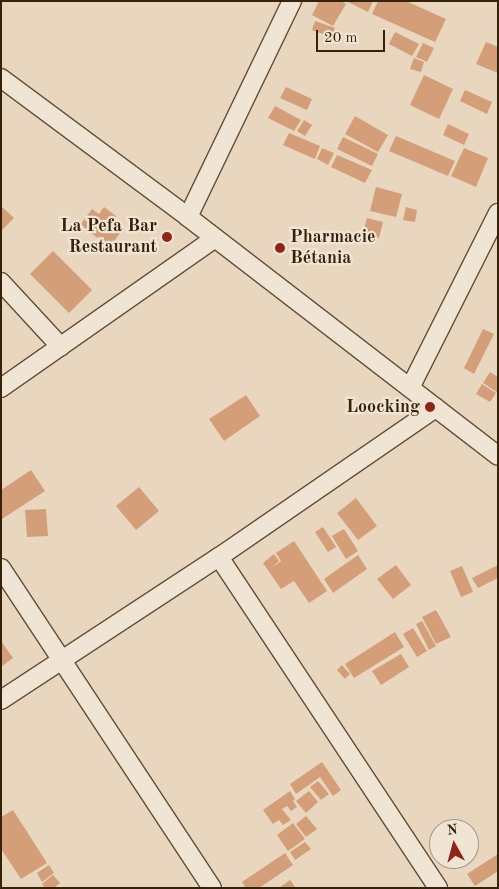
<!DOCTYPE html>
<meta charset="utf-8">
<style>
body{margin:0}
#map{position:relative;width:499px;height:889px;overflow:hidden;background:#e8d7be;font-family:"Old Standard TT",serif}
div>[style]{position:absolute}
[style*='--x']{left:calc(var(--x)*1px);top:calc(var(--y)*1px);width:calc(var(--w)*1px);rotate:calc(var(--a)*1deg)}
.building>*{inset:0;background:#d49e79}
.roads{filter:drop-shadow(1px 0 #624f36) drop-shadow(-1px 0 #624f36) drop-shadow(0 1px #624f36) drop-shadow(0 -1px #624f36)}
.street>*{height:18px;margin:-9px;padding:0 9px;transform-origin:9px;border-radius:9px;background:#f0e5d5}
.dots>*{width:14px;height:14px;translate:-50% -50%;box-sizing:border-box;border:2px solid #f0e5d5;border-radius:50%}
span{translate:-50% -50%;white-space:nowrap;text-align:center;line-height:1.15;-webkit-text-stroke:4.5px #f0e5d5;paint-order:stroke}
.poi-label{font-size:18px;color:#362209;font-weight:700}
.right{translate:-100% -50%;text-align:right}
.left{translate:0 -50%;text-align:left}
.frame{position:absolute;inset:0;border:2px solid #362209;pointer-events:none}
.north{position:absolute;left:429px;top:819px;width:50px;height:50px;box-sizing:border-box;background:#f0e5d5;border:1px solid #a69783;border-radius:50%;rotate:353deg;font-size:14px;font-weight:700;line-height:20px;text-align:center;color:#362209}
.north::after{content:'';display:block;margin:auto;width:18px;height:22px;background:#8f2418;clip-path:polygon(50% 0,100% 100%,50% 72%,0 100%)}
.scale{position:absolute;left:316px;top:30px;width:69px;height:22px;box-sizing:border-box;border:2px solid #362209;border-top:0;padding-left:6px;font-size:15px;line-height:18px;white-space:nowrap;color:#362209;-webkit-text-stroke:4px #f0e5d5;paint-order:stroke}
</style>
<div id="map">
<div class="building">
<i style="clip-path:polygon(319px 1px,341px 1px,346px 4px,333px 26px,312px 15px)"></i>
<i style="clip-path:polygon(346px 1px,373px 1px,368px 12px)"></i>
<i style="clip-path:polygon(378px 1px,406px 1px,446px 19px,435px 42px,372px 14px)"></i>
<i style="clip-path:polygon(315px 21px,335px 28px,331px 37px,312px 30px)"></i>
<i style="clip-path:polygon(395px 32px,419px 44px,412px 56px,389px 44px)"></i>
<i style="clip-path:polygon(486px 42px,498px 47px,498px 73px,476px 64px)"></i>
<i style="clip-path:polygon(423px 43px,434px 48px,427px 62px,416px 57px)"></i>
<i style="clip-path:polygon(414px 58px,424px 62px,421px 72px,410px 69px)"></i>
<i style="clip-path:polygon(424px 75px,453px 89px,439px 119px,410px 105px)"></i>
<i style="clip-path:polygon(286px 87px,312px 99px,307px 110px,280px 98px)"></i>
<i style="clip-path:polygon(465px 90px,492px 102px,487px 114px,460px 101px)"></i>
<i style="clip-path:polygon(275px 106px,301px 120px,294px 131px,268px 118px)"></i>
<i style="clip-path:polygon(355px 116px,388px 135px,378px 152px,345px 134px)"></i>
<i style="clip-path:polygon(304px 120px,312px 125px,305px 136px,297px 131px)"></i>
<i style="clip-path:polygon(448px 124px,469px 134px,464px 145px,443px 135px)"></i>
<i style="clip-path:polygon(289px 133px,320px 146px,315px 159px,283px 145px)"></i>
<i style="clip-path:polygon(396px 136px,455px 161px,448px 176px,389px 151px)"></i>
<i style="clip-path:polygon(343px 137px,378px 154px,372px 166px,337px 149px)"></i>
<i style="clip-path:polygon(322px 148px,334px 153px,328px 165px,317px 159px)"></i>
<i style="clip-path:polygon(464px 148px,488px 158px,476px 187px,451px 176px)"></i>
<i style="clip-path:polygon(337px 155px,372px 170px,365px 183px,331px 167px)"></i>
<i style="clip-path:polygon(376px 187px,402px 194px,396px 217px,370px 211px)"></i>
<i style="clip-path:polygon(1px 206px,14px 218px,1px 231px)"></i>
<i style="clip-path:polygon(104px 207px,116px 216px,112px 223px,122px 230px,110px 247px,80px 225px,92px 209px,99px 214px)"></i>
<i style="clip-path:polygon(406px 207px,417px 210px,415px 222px,403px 220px)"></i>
<i style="clip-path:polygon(367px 218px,383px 222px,379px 238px,363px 233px)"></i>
<i style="clip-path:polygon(53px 251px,92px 290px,69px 313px,30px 274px)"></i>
<i style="clip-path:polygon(483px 329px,494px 334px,474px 374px,464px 368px)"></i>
<i style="clip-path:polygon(490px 372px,498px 377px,497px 392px,483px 383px)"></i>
<i style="clip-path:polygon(482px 384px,496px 393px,490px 402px,476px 394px)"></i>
<i style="clip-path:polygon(246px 395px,260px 416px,224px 441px,209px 419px)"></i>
<i style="clip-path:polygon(31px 470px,45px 491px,2px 519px,1px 490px)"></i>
<i style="clip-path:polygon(139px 487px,159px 511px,136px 530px,116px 506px)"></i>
<i style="clip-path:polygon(356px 498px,377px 526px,358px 540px,337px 513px)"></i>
<i style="clip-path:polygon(46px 509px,48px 536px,27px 537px,25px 510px)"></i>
<i style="clip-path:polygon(323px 527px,336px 547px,328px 552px,315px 532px)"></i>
<i style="clip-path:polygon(344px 529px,358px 551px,346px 559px,332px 536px)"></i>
<i style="clip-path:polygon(294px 541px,327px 591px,309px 603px,294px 581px,281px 589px,263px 563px,274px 554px,279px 561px,271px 568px,281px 561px,276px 553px)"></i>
<i style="clip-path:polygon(358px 555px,367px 569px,333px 593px,324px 579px)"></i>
<i style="clip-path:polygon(396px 565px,411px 585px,393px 599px,377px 579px)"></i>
<i style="clip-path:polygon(498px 565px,498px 578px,478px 588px,472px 578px)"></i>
<i style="clip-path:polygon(462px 566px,473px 592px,461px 597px,450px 571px)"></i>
<i style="clip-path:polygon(436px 610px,451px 637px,436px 644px,422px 617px)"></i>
<i style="clip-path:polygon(422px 621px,436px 646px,429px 650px,416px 624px)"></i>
<i style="clip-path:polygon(413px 628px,427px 651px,417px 657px,403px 634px)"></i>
<i style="clip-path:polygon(395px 632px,404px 647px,354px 678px,345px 664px)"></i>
<i style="clip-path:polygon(1px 641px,13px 658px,1px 667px)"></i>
<i style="clip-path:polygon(401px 654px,409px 667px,381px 685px,372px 671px)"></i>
<i style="clip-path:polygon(342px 665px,350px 674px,345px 679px,337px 670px)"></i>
<i style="clip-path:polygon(322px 762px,341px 790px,333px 796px,320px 777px,296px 794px,290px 784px)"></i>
<i style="clip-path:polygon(318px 781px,329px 794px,321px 800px,310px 787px)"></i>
<i style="clip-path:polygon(290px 791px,295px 799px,293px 801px,297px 807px,291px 811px,287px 806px,282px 809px,291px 820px,283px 825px,279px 820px,273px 824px,263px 810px)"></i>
<i style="clip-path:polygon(309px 791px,318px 802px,306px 813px,296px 801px)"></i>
<i style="clip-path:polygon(13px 810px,47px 863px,21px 879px,1px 849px,1px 817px)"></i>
<i style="clip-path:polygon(306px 816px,317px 829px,306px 837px,296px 824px)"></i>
<i style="clip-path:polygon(293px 823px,305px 839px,288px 851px,277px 835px)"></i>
<i style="clip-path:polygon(305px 842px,311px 849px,295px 860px,290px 852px)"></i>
<i style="clip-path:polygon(285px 853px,293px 865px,259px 888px,246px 888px,242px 882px)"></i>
<i style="clip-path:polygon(498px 854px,498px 871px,475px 886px,467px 874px)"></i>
<i style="clip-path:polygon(49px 865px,54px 873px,42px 882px,37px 873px)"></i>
<i style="clip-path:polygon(53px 875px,60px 883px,54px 888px,45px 888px,42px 884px)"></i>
<i style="clip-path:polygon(290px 880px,296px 888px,279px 888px)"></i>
</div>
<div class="roads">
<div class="street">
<i style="--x:1;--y:78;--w:233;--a:36.6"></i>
<i style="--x:188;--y:217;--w:391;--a:37.6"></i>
<i style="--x:188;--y:217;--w:240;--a:-64.3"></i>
<i style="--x:1;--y:282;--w:88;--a:47.3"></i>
<i style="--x:1;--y:388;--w:260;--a:-35"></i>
<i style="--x:410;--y:388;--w:196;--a:-63.3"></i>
<i style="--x:219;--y:557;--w:397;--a:56.5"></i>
<i style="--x:1;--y:568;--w:383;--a:56.6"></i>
<i style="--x:1;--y:700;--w:261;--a:-33.3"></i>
<i style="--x:219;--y:557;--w:263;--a:-34.5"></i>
</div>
</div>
<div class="dots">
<i style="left:167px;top:237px;background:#8f2418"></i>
<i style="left:280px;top:248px;background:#8f2418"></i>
<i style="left:430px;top:407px;background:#8f2418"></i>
</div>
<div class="poi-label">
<span class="right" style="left:157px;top:237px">La Pefa Bar<br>Restaurant</span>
<span class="left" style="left:290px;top:248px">Pharmacie<br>Bétania</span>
<span class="right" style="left:420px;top:407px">Loocking</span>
</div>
<div class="frame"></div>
<div class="north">N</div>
<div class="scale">20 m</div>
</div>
